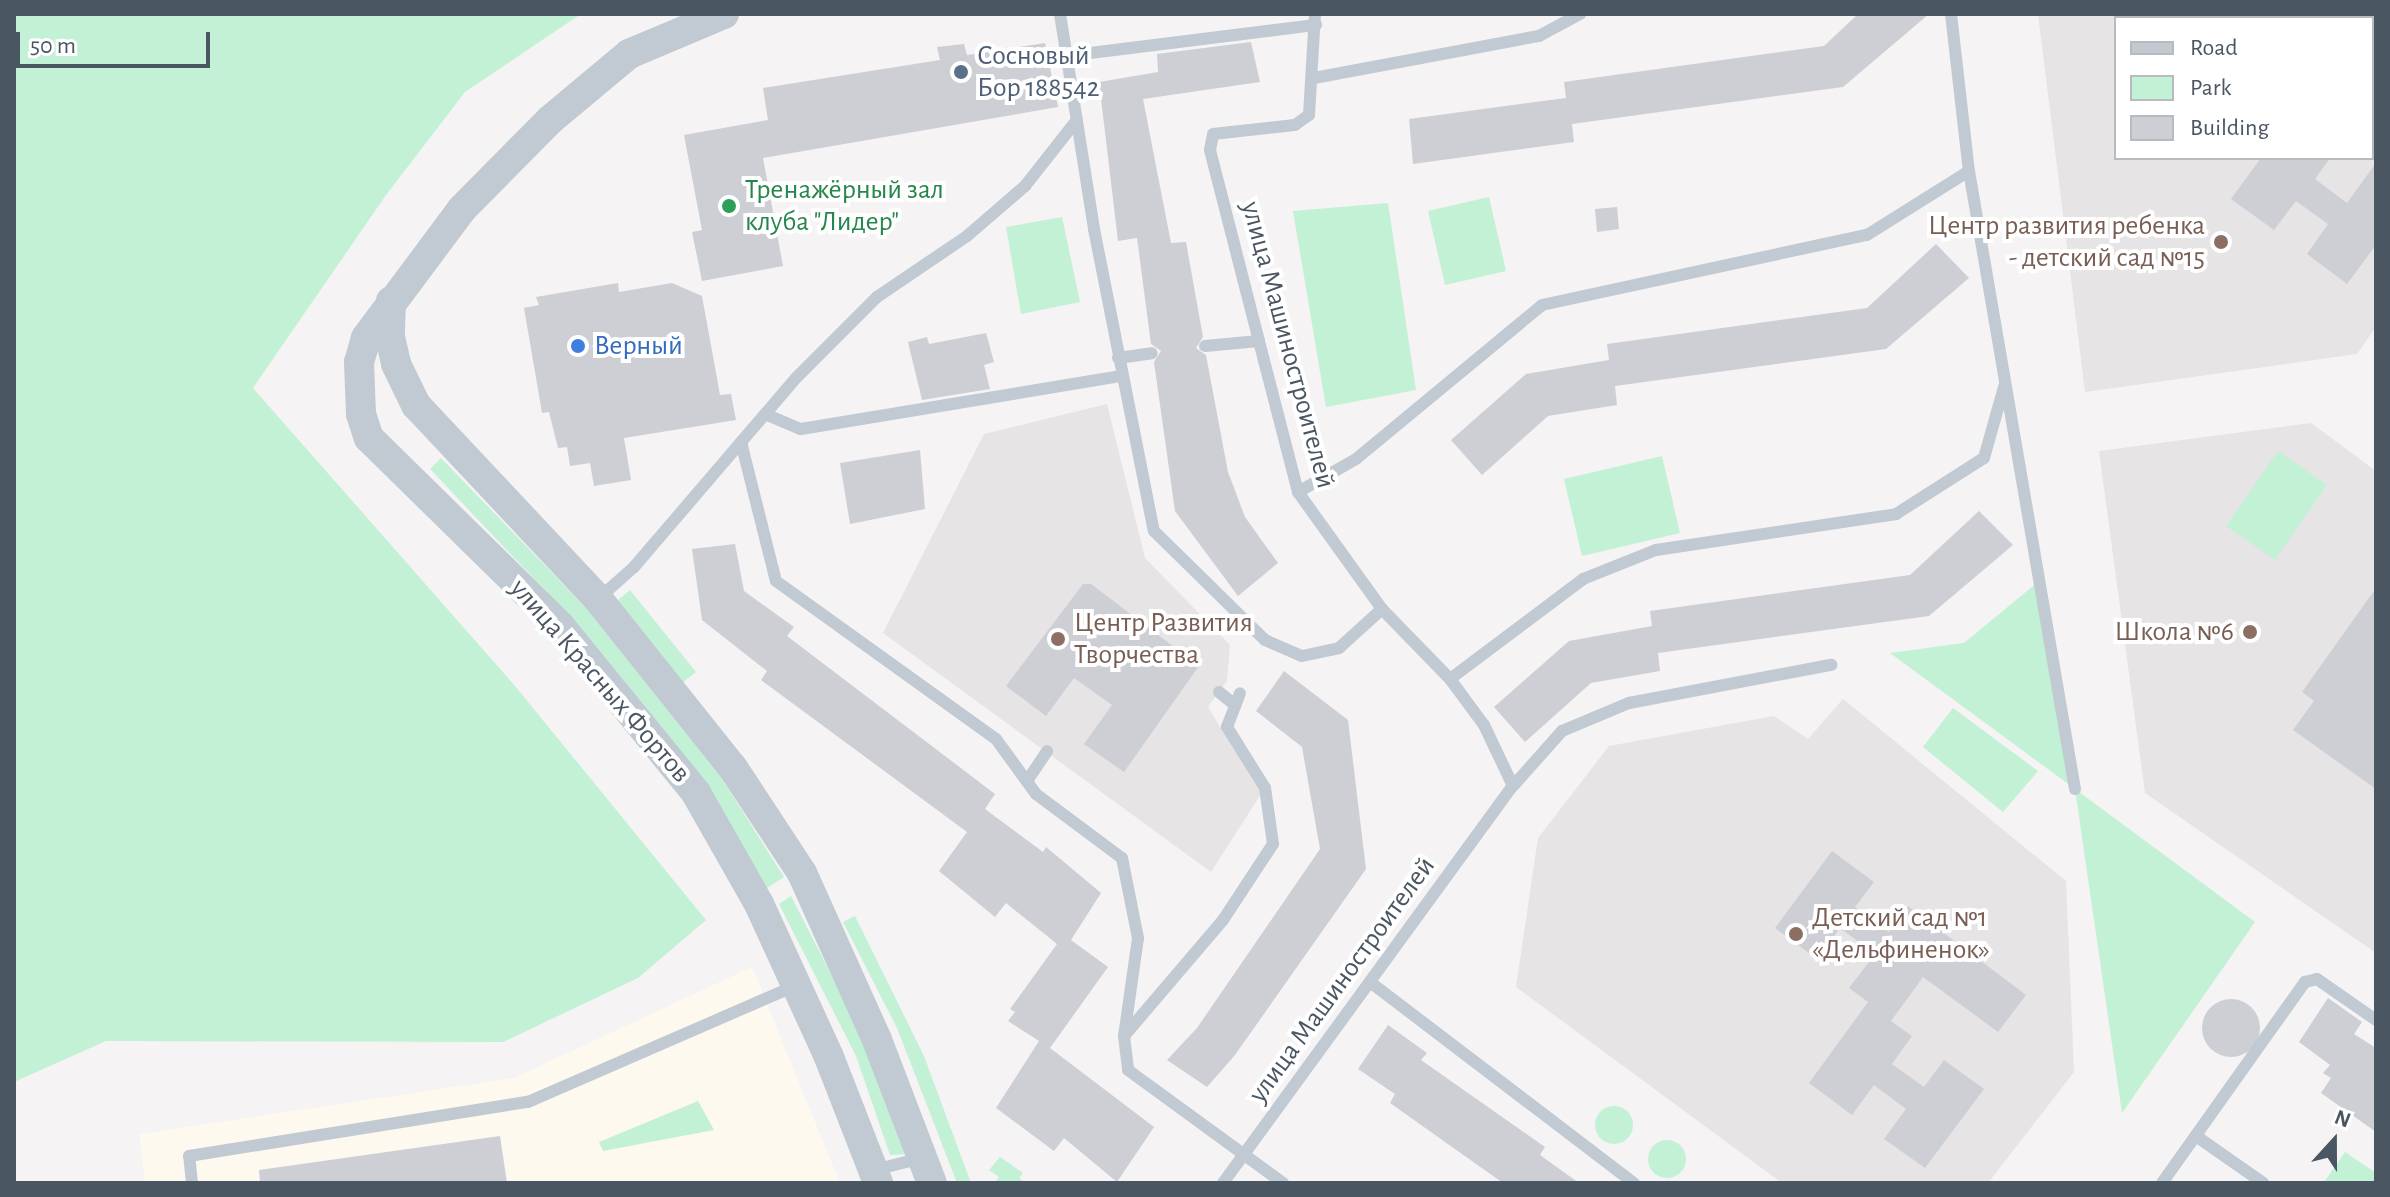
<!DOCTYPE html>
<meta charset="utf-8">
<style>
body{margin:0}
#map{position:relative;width:2390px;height:1197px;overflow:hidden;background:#f5f3f3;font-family:"Alegreya Sans",sans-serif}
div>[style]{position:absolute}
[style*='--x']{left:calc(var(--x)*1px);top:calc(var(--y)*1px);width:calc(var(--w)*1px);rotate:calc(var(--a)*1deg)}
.commercial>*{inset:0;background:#fdf9ef}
.education>*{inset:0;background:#e6e4e5}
.green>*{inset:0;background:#c3f1d5}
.round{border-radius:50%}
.building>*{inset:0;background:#cdcfd5}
.service>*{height:12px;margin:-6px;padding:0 6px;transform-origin:6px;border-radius:6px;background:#c1cad2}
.tertiary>*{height:30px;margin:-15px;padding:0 15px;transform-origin:15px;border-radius:15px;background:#c1cad2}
.dots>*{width:22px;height:22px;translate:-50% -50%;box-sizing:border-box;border:4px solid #fff;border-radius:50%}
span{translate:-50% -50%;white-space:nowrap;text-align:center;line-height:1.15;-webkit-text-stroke:8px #fff;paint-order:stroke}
.service-label{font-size:28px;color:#4e5e75}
.left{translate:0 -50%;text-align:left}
.leisure-label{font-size:28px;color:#27864d}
.education-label{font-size:28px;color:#785e54}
.right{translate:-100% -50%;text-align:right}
.street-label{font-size:28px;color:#4a5661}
.shop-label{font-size:28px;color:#366cbe}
.frame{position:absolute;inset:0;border:16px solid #4a5661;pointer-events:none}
.legend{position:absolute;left:2114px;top:16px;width:260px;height:144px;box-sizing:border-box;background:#fff;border:2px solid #b7bbc0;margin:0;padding:10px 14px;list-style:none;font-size:24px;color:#4a5661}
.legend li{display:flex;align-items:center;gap:16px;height:40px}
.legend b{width:40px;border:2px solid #b7bbc0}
.north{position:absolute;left:2294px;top:1101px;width:80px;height:80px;-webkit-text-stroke:6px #fff;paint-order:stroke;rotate:21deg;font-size:22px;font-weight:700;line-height:32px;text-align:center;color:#4a5661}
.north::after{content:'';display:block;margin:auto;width:28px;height:36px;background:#4a5661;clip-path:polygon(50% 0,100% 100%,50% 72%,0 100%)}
.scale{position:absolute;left:16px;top:32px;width:194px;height:36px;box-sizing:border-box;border:4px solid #4a5661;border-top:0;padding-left:10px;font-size:24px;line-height:28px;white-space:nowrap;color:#4a5661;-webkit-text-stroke:6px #fff;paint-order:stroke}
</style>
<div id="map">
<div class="commercial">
<i style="clip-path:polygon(752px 967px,840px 1183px,145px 1183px,139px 1134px,514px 1078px)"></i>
</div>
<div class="education">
<i style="clip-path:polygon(evenodd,2038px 14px,2376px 14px,2376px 327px,2357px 354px,2085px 392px,2038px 14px,2116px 18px,2372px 18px,2372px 158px,2116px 158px,2116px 18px)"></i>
<i style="clip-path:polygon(1107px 404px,1145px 558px,1230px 645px,1227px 681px,1208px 707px,1261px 794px,1211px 872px,883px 633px,984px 434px)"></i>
<i style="clip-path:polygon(2311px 423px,2376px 471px,2376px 953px,2145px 793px,2099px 451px)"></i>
<i style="clip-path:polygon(1843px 699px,2066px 881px,2074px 1072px,1988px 1183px,1782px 1183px,1516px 987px,1538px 838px,1609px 746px,1774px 716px,1808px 739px)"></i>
</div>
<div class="green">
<i style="clip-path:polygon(14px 14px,581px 14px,465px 92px,386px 195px,253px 388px,515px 686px,706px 920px,638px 978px,503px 1042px,106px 1041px,14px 1082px)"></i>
<i style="clip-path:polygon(1489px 197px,1506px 271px,1445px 285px,1428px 211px)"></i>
<i style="clip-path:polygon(1388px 203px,1416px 390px,1326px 407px,1293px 211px)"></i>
<i style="clip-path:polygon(1062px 217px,1080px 302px,1021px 314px,1006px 227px)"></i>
<i style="clip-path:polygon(2278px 451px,2327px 485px,2275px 560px,2226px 526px)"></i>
<i style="clip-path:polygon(1662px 456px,1680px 533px,1582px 556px,1564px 479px)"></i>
<i style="clip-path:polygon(441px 458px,588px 610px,719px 774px,784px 877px,767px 888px,705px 785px,573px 620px,430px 469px)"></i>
<i style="clip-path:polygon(2039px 581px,2075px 789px,2255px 922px,2122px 1113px,2075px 789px,1890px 653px,1964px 643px)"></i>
<i style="clip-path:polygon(630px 590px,696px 672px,676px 688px,610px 607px)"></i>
<i style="clip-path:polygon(1953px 708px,2038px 771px,2003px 812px,1923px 747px)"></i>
<i style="clip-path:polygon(791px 896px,871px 1052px,910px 1154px,890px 1155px,856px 1056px,779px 904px)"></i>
<i style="clip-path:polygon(855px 916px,924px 1056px,971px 1183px,957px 1183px,897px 1028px,843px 922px)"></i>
<i style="clip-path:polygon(698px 1101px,714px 1130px,603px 1151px,599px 1142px)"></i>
<i class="round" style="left:1595px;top:1106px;width:38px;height:38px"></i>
<i class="round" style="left:1648px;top:1140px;width:38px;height:38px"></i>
<i style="clip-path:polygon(2345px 1152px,2376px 1173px,2376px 1183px,2324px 1182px)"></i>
<i style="clip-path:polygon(1000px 1157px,1023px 1173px,1019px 1178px,1025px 1183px,995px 1183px,999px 1177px,989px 1170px)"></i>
</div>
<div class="building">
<i style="clip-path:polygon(1858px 14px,1929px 14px,1843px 87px,1572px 124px,1574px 142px,1413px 164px,1409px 119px,1566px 98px,1564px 82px,1824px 46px)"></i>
<i style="clip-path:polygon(1251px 42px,1260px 82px,1143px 99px,1171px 243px,1186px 242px,1203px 337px,1196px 348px,1206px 355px,1228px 472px,1245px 517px,1278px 563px,1238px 596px,1175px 511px,1154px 362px,1161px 351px,1151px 344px,1137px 238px,1118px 241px,1099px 82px,1158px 72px,1157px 54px)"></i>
<i style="clip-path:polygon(1045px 43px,1058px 107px,763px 158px,783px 266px,702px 281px,692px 232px,702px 230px,684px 135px,768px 120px,763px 88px,940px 60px,937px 47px,964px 44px,967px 55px)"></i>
<i style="clip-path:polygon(2261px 158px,2330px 158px,2315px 179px,2347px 203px,2376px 163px,2376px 245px,2347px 284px,2307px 254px,2328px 224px,2296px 201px,2274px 230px,2231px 199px)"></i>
<i style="clip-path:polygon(1617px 207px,1619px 229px,1597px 232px,1595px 209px)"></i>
<i style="clip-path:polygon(1936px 244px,1969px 278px,1886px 349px,1615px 386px,1617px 405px,1548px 416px,1482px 475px,1451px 440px,1526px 374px,1609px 360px,1607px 344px,1867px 308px)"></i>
<i style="clip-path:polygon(618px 283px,619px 292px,672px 283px,702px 296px,720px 395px,731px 394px,736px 420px,624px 438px,631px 480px,594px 486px,590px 463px,570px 466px,567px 447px,558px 448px,549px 412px,542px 413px,524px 308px,539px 305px,536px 297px)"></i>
<i style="clip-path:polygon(986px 333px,994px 362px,984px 365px,990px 389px,922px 400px,908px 342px,927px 337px,929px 344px)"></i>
<i style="clip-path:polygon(920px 450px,925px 509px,850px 524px,840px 463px)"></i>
<i style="clip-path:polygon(1979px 511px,2013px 545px,1929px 616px,1658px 653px,1660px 671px,1591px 683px,1525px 742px,1494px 707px,1569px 641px,1652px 626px,1650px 611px,1910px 575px)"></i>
<i style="clip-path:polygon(735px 544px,744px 591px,794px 627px,787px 636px,995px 794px,985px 809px,1043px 852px,1046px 847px,1101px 893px,1071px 940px,1108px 967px,1050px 1048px,1154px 1127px,1117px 1182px,1064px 1138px,1054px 1151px,996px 1108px,1039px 1041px,1008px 1021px,1015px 1012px,1010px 1009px,1057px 944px,1006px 903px,995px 917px,939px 871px,967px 832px,761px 680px,767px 671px,702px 620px,692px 549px)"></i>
<i style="clip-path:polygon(1083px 584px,1091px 584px,1199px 666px,1124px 772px,1084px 744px,1112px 705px,1074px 678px,1046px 716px,1006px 686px)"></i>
<i style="clip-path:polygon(2376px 588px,2376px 789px,2293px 730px,2314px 701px,2302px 692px)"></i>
<i style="clip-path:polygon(1284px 671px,1348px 720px,1366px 869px,1235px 1055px,1207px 1087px,1167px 1060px,1197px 1028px,1320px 849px,1302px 747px,1256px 711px)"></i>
<i style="clip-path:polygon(1832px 851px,1874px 882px,1855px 907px,1889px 932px,1908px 906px,2026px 995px,1998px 1032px,1923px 977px,1891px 1021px,1912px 1036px,1892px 1064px,1924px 1087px,1944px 1060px,1984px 1089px,1925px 1168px,1884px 1139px,1906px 1109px,1874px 1085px,1852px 1115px,1809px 1083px,1868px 1002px,1849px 988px,1875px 954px,1840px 928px,1817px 959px,1775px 928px)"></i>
<i style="clip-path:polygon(2328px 998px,2362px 1022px,2354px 1034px,2376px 1048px,2376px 1132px,2321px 1093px,2331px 1078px,2323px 1073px,2330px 1065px,2299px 1042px)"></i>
<i class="round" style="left:2202px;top:999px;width:58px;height:58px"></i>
<i style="clip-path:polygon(1388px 1025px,1427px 1053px,1421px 1060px,1545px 1147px,1540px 1155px,1579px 1183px,1503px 1183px,1390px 1103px,1395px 1094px,1358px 1069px)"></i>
<i style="clip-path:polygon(500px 1136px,507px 1183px,260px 1183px,259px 1170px)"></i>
</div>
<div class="service">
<i style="--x:1060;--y:14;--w:218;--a:81"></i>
<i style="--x:1094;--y:229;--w:308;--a:78.8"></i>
<i style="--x:1154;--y:531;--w:156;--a:44.5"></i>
<i style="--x:1265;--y:640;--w:40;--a:23.4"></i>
<i style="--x:1302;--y:656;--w:38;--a:-12"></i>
<i style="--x:1339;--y:648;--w:58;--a:-42.2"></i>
<i style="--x:1951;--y:14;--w:158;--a:83.5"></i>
<i style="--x:1969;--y:171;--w:627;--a:80.27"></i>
<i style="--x:1066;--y:56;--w:252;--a:-7.1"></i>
<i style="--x:1314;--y:78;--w:229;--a:-10.6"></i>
<i style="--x:1539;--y:36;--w:47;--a:-28.2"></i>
<i style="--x:1205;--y:346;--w:54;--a:-5.3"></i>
<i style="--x:1118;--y:358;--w:34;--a:-8"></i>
<i style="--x:765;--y:414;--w:39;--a:23"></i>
<i style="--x:801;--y:429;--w:325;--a:-9.4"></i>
<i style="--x:741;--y:442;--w:143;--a:75.9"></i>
<i style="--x:776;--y:581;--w:271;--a:35.7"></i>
<i style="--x:996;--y:739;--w:68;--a:54"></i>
<i style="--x:1036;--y:794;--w:107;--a:36.7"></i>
<i style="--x:1122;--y:858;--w:82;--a:78.7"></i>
<i style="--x:1138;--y:938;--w:99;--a:98.1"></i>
<i style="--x:1124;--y:1036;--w:34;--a:83"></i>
<i style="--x:1128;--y:1070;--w:192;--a:36.1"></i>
<i style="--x:1298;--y:492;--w:67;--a:-29.6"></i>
<i style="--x:1356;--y:459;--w:241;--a:-39.6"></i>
<i style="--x:1542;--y:305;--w:332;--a:-12.2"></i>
<i style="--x:1867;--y:235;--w:120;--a:-32.1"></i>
<i style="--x:598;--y:599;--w:48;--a:-41.6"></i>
<i style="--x:634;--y:567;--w:250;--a:-49.4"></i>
<i style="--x:797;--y:377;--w:113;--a:-45"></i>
<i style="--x:877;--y:297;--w:109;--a:-34.1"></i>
<i style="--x:967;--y:236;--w:77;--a:-40.8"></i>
<i style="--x:1025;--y:186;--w:84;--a:-51.8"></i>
<i style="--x:1450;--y:679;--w:166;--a:-36.9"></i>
<i style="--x:1583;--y:579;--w:79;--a:-21.7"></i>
<i style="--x:1656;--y:550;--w:243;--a:-8.5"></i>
<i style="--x:1896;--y:514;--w:104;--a:-32.5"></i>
<i style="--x:1984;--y:458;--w:74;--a:-74.3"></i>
<i style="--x:1219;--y:692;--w:21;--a:39"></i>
<i style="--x:1027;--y:781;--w:36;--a:-56"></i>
<i style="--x:1513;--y:786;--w:74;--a:-48.3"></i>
<i style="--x:1562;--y:731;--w:73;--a:-22.7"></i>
<i style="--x:1629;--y:703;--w:206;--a:-10.7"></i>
<i style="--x:1370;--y:982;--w:332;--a:37.3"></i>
<i style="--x:1124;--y:1036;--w:153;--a:-49.5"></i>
<i style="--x:1223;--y:920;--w:91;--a:-56.7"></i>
<i style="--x:1273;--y:844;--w:57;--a:-98.1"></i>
<i style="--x:1265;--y:788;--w:72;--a:-121.9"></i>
<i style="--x:1227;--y:727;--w:36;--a:-69"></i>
<i style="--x:2196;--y:1136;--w:82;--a:35"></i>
<i style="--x:874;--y:1170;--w:49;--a:-14"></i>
<i style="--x:192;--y:1183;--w:27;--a:-96"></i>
<i style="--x:189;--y:1156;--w:343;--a:-9.1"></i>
<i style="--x:528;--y:1102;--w:293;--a:-23.5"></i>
<i style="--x:1223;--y:1183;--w:492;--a:-53.9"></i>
<i style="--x:1513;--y:786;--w:68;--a:-115.4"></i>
<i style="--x:1484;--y:725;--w:57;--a:-126.5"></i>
<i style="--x:1450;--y:679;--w:98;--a:-134.2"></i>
<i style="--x:1382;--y:609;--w:144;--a:-125.7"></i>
<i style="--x:1298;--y:492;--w:156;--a:-104.5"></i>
<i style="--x:1259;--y:341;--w:197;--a:-104.4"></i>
<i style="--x:1210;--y:150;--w:16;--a:-79"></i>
<i style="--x:1213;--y:134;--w:82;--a:-6.3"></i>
<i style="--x:1295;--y:125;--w:17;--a:-36"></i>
<i style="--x:1309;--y:115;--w:101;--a:-86.6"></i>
<i style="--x:2162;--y:1183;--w:247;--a:-54.6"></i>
<i style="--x:2305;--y:982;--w:12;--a:-14"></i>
<i style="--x:2317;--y:979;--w:72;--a:34.8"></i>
</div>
<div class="tertiary">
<i style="--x:724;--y:14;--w:103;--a:157.2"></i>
<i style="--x:629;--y:54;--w:103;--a:140.1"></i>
<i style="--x:550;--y:120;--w:125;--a:134.7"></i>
<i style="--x:462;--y:209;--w:161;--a:126.7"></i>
<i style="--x:366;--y:338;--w:25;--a:106"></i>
<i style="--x:359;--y:362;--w:52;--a:87.8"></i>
<i style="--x:361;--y:414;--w:25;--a:72"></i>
<i style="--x:369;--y:438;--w:268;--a:44.5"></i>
<i style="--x:560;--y:626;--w:215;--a:50.8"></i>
<i style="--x:696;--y:793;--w:128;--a:60.4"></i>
<i style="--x:759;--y:904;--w:168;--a:65.4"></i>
<i style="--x:829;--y:1057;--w:135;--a:68.7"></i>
<i style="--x:391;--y:301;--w:36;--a:92"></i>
<i style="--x:390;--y:337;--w:28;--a:77"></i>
<i style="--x:396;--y:364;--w:46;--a:64"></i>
<i style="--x:416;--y:405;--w:266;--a:46.8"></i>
<i style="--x:598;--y:599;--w:216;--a:51.4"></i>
<i style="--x:733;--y:768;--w:126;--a:56.7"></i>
<i style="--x:802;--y:873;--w:183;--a:65.8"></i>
<i style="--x:877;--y:1040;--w:153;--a:69"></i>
</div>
<div class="dots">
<i style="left:961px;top:72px;background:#5c6f8a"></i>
<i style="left:729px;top:206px;background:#2e9e5b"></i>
<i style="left:2221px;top:242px;background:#8d6e63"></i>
<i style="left:578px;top:346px;background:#3f7fe0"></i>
<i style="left:2250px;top:632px;background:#8d6e63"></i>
<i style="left:1058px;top:639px;background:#8d6e63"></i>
<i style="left:1796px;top:934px;background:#8d6e63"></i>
</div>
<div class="service-label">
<span class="left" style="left:977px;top:72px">Сосновый<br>Бор 188542</span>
</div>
<div class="leisure-label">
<span class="left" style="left:745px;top:206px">Тренажёрный зал<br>клуба "Лидер"</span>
</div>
<div class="education-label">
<span class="right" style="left:2205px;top:242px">Центр развития ребенка<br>- детский сад №15</span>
<span class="left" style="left:1074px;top:639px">Центр Развития<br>Творчества</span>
<span class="right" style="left:2234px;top:632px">Школа №6</span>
<span class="left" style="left:1812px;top:934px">Детский сад №1<br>«Дельфиненок»</span>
</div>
<div class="street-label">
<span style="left:1288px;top:345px;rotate:75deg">улица Машиностроителей</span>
<span style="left:600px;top:681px;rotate:49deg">улица Красных Фортов</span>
<span style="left:1342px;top:980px;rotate:-54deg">улица Машиностроителей</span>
</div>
<div class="shop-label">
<span class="left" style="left:594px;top:346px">Верный</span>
</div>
<div class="frame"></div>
<ul class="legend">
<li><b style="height:10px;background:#c1cad2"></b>Road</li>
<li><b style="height:22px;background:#c3f1d5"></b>Park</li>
<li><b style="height:22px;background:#cdcfd5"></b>Building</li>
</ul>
<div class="north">N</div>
<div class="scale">50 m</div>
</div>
